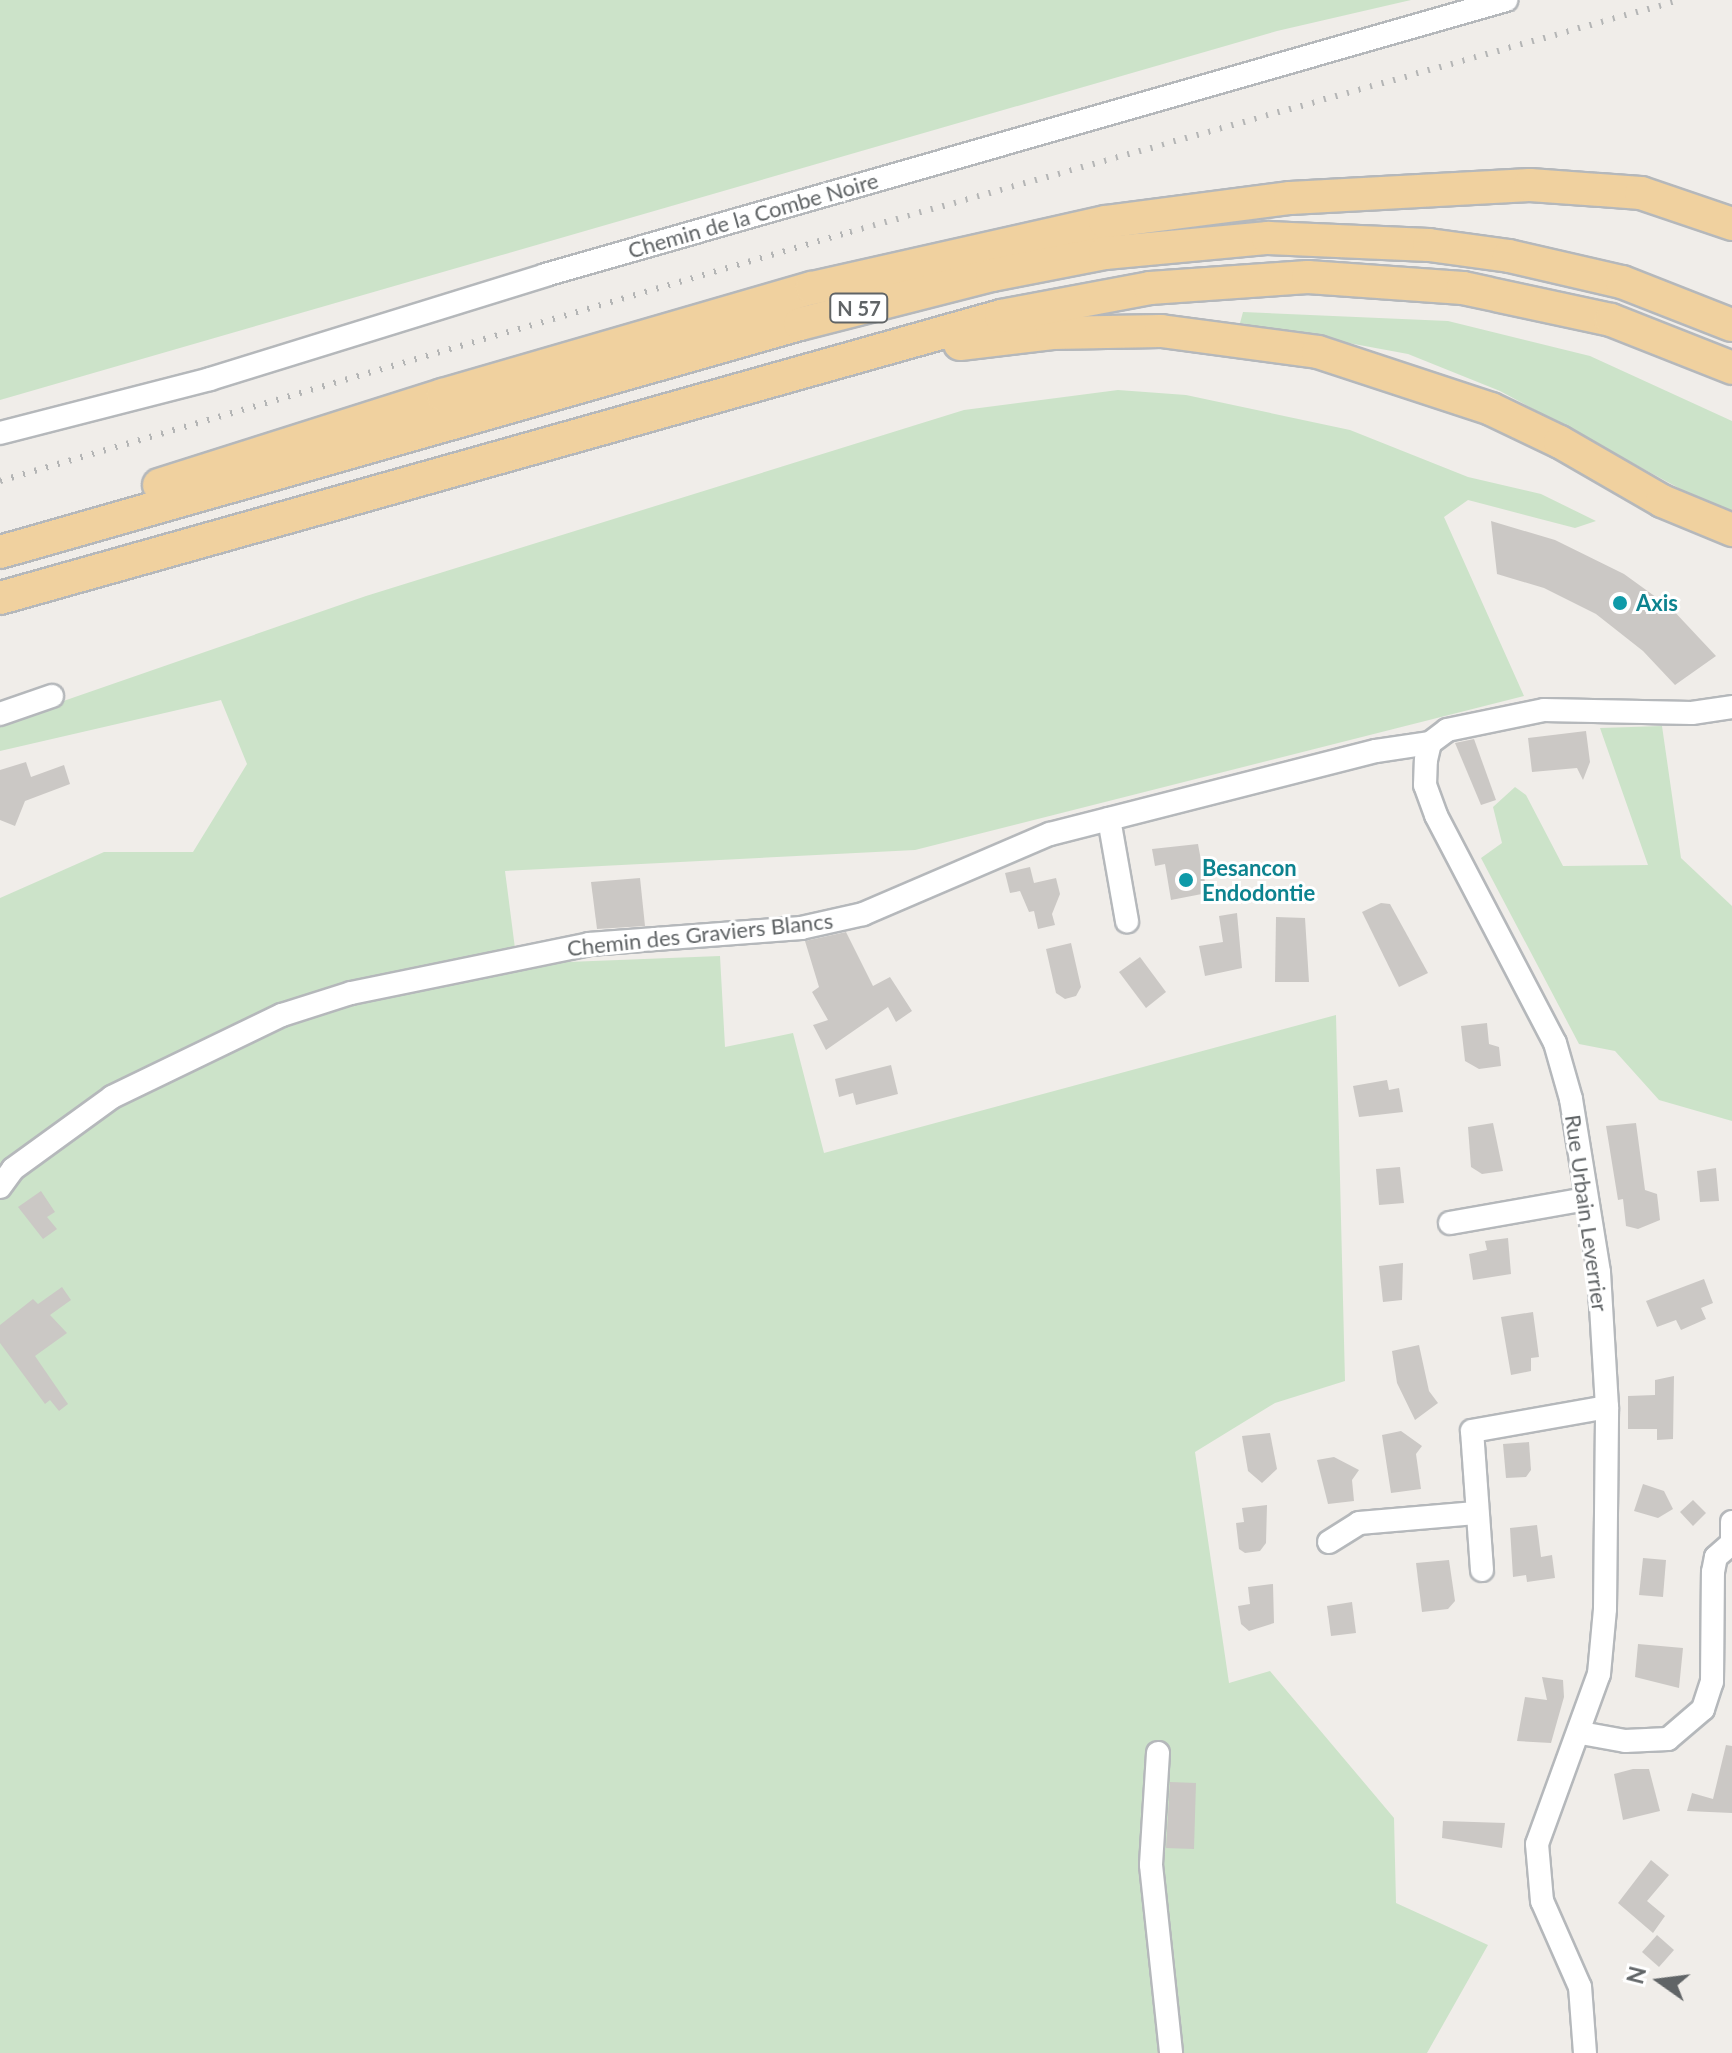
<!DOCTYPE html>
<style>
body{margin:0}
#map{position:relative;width:1732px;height:2053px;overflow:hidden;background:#f0ede9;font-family:Lato,sans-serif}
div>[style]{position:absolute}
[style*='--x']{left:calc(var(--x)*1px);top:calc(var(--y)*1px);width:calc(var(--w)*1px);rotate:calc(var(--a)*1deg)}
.green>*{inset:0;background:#cce3c9}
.building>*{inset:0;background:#cbc8c5}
.roads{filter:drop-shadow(2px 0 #b5b8bb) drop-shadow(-2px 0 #b5b8bb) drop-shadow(0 2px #b5b8bb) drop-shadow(0 -2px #b5b8bb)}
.minor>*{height:22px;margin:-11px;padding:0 11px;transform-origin:11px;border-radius:11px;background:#fff}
.highway>*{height:32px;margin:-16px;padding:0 16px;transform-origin:16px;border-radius:16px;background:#f0d19f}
.rail>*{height:6px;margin-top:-3px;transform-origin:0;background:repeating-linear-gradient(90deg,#b4b5b5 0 2px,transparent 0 12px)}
.dots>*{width:22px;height:22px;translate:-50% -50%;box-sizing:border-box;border:4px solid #fff;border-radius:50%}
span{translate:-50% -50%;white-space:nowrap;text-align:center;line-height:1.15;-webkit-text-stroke:6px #fff;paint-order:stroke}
.shield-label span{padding:2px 6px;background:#fff;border:2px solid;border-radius:6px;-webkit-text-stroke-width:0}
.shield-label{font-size:20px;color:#606466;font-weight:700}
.street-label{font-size:22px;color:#606466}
.culture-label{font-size:22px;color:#0d838f;font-weight:700}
.left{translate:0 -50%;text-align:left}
.north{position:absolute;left:1620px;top:1941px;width:80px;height:80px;-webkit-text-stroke:6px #fff;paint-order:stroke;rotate:284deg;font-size:22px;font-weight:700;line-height:32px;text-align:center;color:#606466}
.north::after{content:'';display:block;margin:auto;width:28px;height:36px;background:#606466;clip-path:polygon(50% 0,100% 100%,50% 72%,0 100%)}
</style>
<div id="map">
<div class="green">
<i style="clip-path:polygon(0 0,1411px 0,1277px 31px,0 400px)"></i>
<i style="clip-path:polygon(1243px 312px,1448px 321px,1590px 356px,1732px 421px,1732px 517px,1500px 391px,1408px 354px,1240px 323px)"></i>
<i style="clip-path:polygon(1118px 390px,1186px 395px,1350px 430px,1468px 477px,1541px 494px,1596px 521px,1575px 528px,1468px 500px,1444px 517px,1524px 696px,915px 850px,505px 871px,517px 964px,720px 956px,725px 1047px,793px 1033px,824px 1153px,1336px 1015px,1345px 1381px,1275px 1403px,1195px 1452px,1229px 1683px,1270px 1671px,1394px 1818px,1396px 1903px,1488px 1945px,1427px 2053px,0 2053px,0 898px,104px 852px,193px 852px,247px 764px,221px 700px,0 751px,0 723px,366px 596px,964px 410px)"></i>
<i style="clip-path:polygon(1662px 726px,1681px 858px,1732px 906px,1732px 1121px,1659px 1100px,1615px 1051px,1579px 1044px,1481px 858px,1502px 843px,1493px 807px,1515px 787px,1526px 795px,1563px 866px,1648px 865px,1600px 728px)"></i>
</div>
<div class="building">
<i style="clip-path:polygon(1491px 521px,1555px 540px,1624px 574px,1671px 608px,1716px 656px,1675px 685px,1643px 651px,1596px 614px,1544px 588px,1497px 574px)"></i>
<i style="clip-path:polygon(1586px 731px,1590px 762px,1583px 780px,1577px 768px,1532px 772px,1528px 738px)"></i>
<i style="clip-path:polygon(1474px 739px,1496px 800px,1481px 805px,1455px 743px)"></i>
<i style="clip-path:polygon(26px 762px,31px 777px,64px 765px,70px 784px,25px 801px,15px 826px,0 820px,0 770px)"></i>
<i style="clip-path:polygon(1198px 844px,1207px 893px,1171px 900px,1165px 864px,1155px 866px,1152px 849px)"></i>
<i style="clip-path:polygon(1030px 867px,1034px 883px,1056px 878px,1060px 894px,1052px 914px,1055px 925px,1038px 929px,1034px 911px,1029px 912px,1020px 891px,1010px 893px,1005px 873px)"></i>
<i style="clip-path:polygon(640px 878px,645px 926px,597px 929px,591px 882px)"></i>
<i style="clip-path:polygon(1381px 903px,1390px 904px,1428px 973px,1399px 987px,1362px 912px)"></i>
<i style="clip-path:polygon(1237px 913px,1242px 968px,1205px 976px,1199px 946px,1223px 942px,1219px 916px)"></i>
<i style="clip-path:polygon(1276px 917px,1305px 918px,1309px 982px,1275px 982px)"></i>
<i style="clip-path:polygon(846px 932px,873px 986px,890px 977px,912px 1011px,896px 1022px,888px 1007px,826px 1050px,813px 1025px,828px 1020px,812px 992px,819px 987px,805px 941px)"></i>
<i style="clip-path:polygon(1071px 943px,1081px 987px,1076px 996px,1065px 999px,1056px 993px,1046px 949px)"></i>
<i style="clip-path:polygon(1140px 957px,1166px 992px,1146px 1008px,1119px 972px)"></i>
<i style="clip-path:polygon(1487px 1023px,1489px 1044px,1499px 1047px,1501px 1066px,1479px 1069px,1465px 1061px,1461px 1026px)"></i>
<i style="clip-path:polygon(891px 1065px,898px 1094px,856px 1105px,853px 1093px,839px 1097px,835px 1079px)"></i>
<i style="clip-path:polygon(1387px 1080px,1389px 1090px,1399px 1088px,1403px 1112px,1359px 1117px,1353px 1086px)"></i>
<i style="clip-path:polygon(1493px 1123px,1503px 1171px,1482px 1174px,1471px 1167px,1468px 1127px)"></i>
<i style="clip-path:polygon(1636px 1123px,1645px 1190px,1657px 1194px,1660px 1220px,1638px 1229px,1626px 1226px,1623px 1199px,1618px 1200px,1606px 1126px)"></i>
<i style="clip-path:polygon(1400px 1167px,1404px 1203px,1379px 1205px,1376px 1169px)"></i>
<i style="clip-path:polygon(1716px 1168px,1719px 1201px,1700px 1202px,1697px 1171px)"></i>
<i style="clip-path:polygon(41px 1191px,55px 1212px,47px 1217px,57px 1229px,43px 1239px,18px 1207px)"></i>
<i style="clip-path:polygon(1508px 1238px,1511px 1274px,1473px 1280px,1469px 1254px,1487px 1250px,1485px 1241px)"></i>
<i style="clip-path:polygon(1403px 1263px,1402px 1300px,1383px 1302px,1379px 1266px)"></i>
<i style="clip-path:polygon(1704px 1279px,1713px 1303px,1701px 1308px,1706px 1319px,1681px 1330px,1676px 1320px,1657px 1327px,1646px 1301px)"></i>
<i style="clip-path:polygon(62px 1287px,71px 1300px,50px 1315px,67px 1333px,35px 1356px,68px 1404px,59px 1411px,50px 1400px,45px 1404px,0 1343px,0 1325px,33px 1299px,38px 1304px)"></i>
<i style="clip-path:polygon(1533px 1312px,1539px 1357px,1531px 1358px,1531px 1371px,1511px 1375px,1501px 1317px)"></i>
<i style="clip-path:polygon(1419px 1345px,1429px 1391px,1438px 1403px,1415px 1420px,1397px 1383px,1392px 1351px)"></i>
<i style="clip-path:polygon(1674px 1376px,1673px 1439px,1657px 1440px,1657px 1429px,1628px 1429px,1628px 1396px,1655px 1395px,1655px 1380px)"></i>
<i style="clip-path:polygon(1401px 1431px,1422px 1446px,1416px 1454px,1421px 1489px,1391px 1493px,1382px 1435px)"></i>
<i style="clip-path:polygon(1270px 1433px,1277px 1469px,1262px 1483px,1248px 1471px,1242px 1436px)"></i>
<i style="clip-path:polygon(1529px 1442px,1531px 1470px,1526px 1477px,1506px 1478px,1503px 1444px)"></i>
<i style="clip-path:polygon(1334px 1457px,1359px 1470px,1352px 1480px,1354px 1501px,1328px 1504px,1317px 1460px)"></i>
<i style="clip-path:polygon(1643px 1484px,1664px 1491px,1673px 1509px,1658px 1518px,1634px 1511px)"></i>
<i style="clip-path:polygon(1693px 1500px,1706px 1513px,1693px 1526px,1680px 1512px)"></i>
<i style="clip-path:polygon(1267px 1505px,1266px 1543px,1260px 1551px,1245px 1553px,1239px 1549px,1236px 1523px,1244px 1522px,1242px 1508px)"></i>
<i style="clip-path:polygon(1537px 1525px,1541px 1557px,1552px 1555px,1555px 1578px,1527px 1582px,1526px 1575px,1513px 1577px,1510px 1528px)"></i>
<i style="clip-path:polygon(1643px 1558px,1666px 1560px,1663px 1597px,1639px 1595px)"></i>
<i style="clip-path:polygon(1449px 1560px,1455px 1601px,1448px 1609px,1422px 1612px,1416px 1563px)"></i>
<i style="clip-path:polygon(1273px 1584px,1274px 1623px,1249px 1631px,1241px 1624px,1238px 1606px,1250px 1604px,1248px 1587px)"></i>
<i style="clip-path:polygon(1352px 1602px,1356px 1633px,1331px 1636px,1327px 1606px)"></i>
<i style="clip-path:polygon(1638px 1644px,1683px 1648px,1679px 1688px,1635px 1677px)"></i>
<i style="clip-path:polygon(1542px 1677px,1563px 1680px,1564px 1697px,1551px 1743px,1517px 1741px,1525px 1697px,1547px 1700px)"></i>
<i style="clip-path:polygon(1726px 1745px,1732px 1746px,1732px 1813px,1687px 1811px,1692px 1793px,1713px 1799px)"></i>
<i style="clip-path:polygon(1633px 1769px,1649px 1769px,1660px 1811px,1623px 1820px,1614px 1774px)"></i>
<i style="clip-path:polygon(1170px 1782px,1196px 1783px,1194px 1849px,1166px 1848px)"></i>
<i style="clip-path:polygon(1443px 1821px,1505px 1823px,1502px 1848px,1442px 1838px)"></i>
<i style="clip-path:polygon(1651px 1860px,1669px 1875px,1647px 1901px,1665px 1916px,1653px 1933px,1618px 1903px)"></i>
<i style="clip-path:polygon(1657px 1935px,1674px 1950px,1659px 1967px,1642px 1952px)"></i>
</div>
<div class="roads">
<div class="minor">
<i style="--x:0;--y:433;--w:217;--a:-14.4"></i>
<i style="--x:210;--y:379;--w:351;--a:-17.2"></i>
<i style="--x:545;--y:275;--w:1000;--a:-15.97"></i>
<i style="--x:0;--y:714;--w:55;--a:-19.1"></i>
<i style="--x:1109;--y:819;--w:104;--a:80"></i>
<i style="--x:0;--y:1187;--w:22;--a:-54"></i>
<i style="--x:13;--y:1169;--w:122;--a:-36"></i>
<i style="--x:112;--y:1097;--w:189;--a:-25.8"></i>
<i style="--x:282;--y:1015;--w:72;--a:-17.7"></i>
<i style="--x:351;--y:993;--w:243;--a:-11.6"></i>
<i style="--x:589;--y:944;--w:213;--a:-4.3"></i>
<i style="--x:801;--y:928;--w:64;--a:-12.7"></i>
<i style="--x:863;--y:914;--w:203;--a:-23.2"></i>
<i style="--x:1050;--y:834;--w:336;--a:-14.3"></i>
<i style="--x:1376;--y:751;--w:55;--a:-8.4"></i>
<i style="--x:1450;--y:1223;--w:138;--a:-10"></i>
<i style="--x:1732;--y:1522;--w:23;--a:90"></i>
<i style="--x:1329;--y:1542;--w:36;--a:-32"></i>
<i style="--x:1359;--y:1523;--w:117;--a:-4.9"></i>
<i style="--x:1482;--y:1570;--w:139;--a:-94.1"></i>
<i style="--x:1472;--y:1431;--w:137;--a:-10.1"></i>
<i style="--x:1581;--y:1733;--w:45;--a:10.3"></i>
<i style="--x:1625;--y:1741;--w:43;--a:-2.7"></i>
<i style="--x:1668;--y:1739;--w:46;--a:-40.6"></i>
<i style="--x:1703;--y:1709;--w:28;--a:-72"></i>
<i style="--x:1712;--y:1682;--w:110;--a:-89.5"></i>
<i style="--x:1713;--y:1572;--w:15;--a:-79"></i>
<i style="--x:1716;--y:1557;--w:20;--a:-41"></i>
<i style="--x:1158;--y:1753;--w:112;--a:93.6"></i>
<i style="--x:1151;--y:1865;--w:189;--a:83.9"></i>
<i style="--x:1585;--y:2053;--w:66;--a:-94.3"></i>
<i style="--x:1580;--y:1987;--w:94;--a:-113.8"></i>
<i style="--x:1542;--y:1901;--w:57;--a:-95"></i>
<i style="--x:1537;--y:1844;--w:181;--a:-70"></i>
<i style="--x:1599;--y:1674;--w:65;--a:-84.7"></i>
<i style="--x:1605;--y:1609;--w:202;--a:-89.4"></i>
<i style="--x:1607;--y:1407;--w:135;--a:-93.4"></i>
<i style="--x:1599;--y:1272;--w:175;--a:-99.2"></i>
<i style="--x:1571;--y:1099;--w:58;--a:-105.9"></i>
<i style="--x:1555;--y:1043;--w:257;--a:-117.6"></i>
<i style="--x:1436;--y:815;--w:32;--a:-110"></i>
<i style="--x:1425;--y:785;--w:25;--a:-88"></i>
<i style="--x:1426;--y:760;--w:17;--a:-77"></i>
<i style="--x:1430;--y:743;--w:21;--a:-37"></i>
<i style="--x:1447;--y:730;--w:99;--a:-11.7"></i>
<i style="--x:1544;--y:710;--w:148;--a:1.2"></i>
<i style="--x:1692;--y:713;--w:40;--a:-8.5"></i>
</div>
<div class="highway">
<i style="--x:960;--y:344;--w:93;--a:-6.8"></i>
<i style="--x:1052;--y:333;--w:109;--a:-1.1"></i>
<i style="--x:1161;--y:331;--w:158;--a:7.6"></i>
<i style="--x:1318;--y:352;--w:182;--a:18.2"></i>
<i style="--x:1491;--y:409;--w:76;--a:25.6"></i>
<i style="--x:1560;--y:442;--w:118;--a:30"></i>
<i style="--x:1662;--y:501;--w:76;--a:22.5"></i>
<i style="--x:159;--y:485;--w:298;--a:-17.6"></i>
<i style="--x:443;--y:395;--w:384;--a:-16.2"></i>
<i style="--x:812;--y:288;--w:300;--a:-12.7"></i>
<i style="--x:1105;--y:222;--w:187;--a:-7.4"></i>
<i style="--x:1290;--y:198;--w:240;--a:-3.1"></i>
<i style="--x:1530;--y:185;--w:111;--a:4.1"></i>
<i style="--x:1641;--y:193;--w:96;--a:18.8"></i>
<i style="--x:0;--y:552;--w:832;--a:-15.91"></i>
<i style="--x:800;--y:324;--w:198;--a:-14.3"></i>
<i style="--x:992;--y:275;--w:115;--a:-11"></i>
<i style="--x:1105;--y:253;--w:164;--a:-5.3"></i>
<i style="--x:1268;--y:238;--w:161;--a:2.5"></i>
<i style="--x:1429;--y:245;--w:81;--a:7.8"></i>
<i style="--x:1509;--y:256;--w:116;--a:13"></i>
<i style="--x:1622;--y:282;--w:118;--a:21.4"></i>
<i style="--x:0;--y:598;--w:1040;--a:-15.73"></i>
<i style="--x:1001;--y:316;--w:152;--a:-10.6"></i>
<i style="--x:1150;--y:288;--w:158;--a:-4"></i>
<i style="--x:1308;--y:277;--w:155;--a:4.1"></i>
<i style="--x:1463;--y:288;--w:151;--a:12.2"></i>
<i style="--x:1611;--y:320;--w:130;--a:21.6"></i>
</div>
</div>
<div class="rail">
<i style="--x:0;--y:481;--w:886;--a:-16.33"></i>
<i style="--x:850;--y:232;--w:862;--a:-15.62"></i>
</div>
<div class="dots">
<i style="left:1620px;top:603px;background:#0f9aa8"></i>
<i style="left:1186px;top:880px;background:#0f9aa8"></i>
</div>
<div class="shield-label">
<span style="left:859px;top:308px">N 57</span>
</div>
<div class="street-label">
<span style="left:753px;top:215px;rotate:-16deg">Chemin de la Combe Noire</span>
<span style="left:700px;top:934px;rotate:-6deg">Chemin des Graviers Blancs</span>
<span style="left:1587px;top:1213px;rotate:82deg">Rue Urbain Leverrier</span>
</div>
<div class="culture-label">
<span class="left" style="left:1636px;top:603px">Axis</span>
<span class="left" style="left:1202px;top:880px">Besancon<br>Endodontie</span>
</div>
<div class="north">N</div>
</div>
